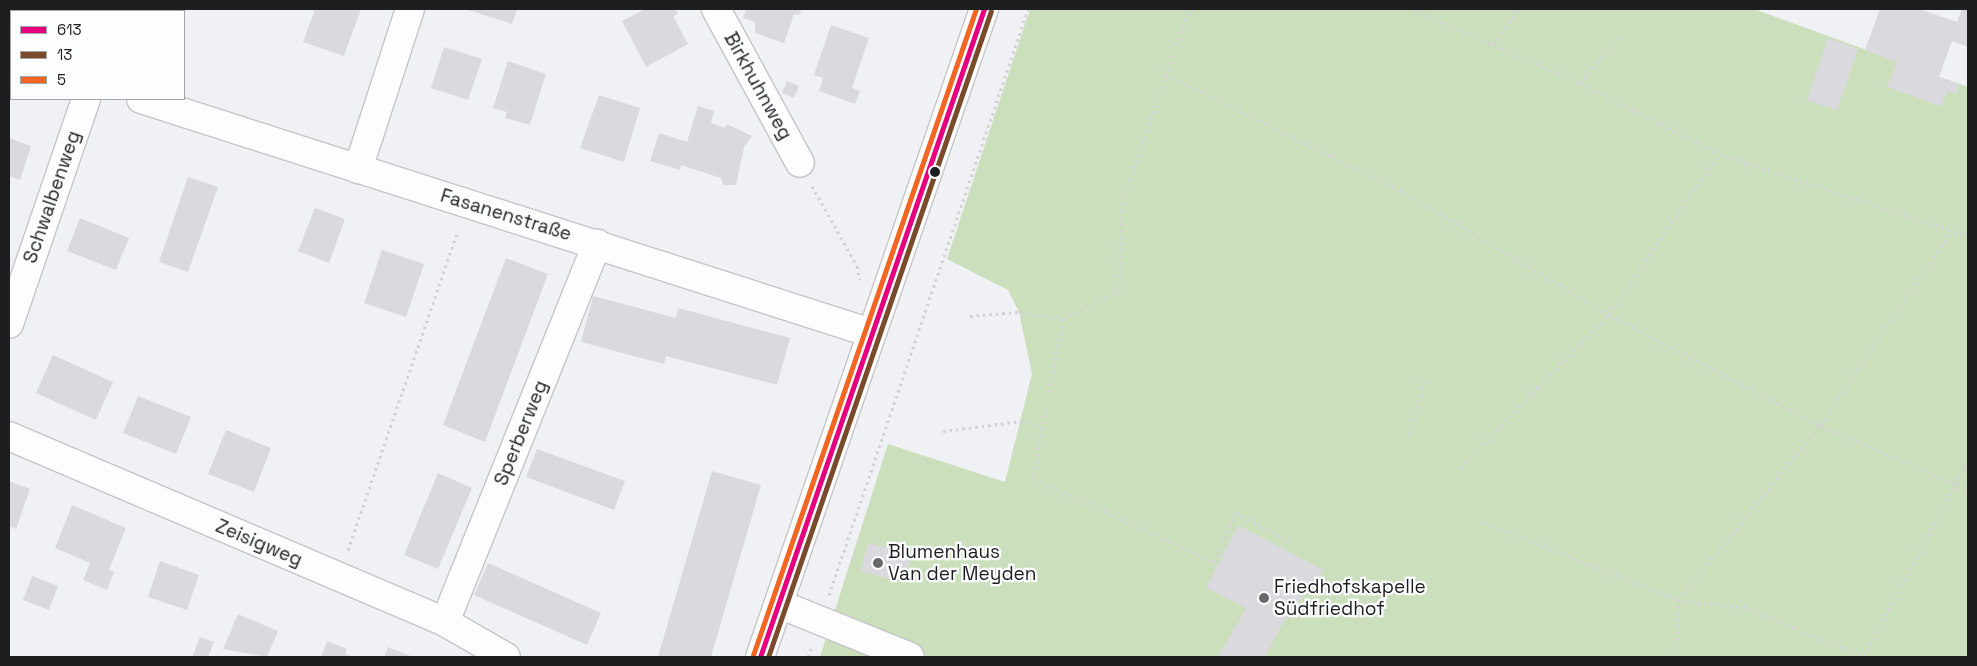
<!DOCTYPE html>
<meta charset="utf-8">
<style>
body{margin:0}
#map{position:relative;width:1977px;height:666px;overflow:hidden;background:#f0f1f5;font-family:"Space Grotesk",sans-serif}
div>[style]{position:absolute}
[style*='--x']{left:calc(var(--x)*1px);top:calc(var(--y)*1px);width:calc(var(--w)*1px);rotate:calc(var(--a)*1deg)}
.green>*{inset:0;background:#ccdfbc}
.building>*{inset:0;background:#dadade}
.path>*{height:3px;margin-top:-1.5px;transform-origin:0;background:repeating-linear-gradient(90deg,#d2d2d4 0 2.5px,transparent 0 6.5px)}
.roads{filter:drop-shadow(1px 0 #c5c5c8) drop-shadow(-1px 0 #c5c5c8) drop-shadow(0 1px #c5c5c8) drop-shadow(0 -1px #c5c5c8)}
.minor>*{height:28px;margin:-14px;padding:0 14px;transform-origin:14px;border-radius:14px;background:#fdfdfe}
.bus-1>*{height:5px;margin:-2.5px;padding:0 2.5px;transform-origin:2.5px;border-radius:2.5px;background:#e5007d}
.bus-2>*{height:5px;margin:-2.5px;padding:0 2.5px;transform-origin:2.5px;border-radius:2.5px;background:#7a4b2a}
.bus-3>*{height:5px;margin:-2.5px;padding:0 2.5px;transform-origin:2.5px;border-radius:2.5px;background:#f26522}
.dots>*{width:14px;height:14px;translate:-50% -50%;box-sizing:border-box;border:2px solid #fdfeff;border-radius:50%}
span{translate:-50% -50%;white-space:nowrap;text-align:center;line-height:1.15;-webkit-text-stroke:4.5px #fdfeff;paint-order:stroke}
.street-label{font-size:19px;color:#1e1e20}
.poi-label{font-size:19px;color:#1e1e20}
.left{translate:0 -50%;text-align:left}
.frame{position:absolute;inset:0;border:10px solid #1e1e20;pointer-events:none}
.legend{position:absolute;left:10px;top:10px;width:175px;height:90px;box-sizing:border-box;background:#fdfeff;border:1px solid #a4a4a6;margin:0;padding:6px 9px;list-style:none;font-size:15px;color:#1e1e20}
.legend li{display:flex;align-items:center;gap:10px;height:25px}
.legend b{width:25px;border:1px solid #a4a4a6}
</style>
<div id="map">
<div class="green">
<i style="clip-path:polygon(1030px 9px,1754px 9px,1968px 87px,1968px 657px,820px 657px,888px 444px,1005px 482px,1032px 374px,1019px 312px,1008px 290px,947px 259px)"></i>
</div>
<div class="building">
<i style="clip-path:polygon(315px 9px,361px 9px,344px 56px,303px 42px)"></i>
<i style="clip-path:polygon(465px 9px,517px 9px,512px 24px)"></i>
<i style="clip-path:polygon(645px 9px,675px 9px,678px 14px,673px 16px,688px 44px,646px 67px,622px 21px)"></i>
<i style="clip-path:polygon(746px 9px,802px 9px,799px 15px,794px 14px,784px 43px,755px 33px,755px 22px,743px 18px)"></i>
<i style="clip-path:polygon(1880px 9px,1919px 9px,1957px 22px,1962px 9px,1968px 9px,1968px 47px,1952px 41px,1939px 77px,1959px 84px,1956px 94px,1947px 91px,1941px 106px,1887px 87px,1897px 62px,1865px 50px)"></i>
<i style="clip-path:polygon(831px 25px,869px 38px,852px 88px,860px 91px,855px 104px,819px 91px,823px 78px,814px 75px)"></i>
<i style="clip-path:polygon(1828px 38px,1858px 49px,1837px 110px,1807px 100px)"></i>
<i style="clip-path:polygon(444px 47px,482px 59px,468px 100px,431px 88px)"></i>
<i style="clip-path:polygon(508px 61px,546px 74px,530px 125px,505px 118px,507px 112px,493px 108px)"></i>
<i style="clip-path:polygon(787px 81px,799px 86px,794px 98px,782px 93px)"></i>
<i style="clip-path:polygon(599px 95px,640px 108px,624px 162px,580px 148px)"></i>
<i style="clip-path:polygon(698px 106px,714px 111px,711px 123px,725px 128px,727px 124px,752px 136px,744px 147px,736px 185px,723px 185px,721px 178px,681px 165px,680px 170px,650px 161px,659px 133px,687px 142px)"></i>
<i style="clip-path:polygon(9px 138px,31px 146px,20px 180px,9px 176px)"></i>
<i style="clip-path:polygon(188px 177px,218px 187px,188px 272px,159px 262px)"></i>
<i style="clip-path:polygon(315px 208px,345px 219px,329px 263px,298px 251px)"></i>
<i style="clip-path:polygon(80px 218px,129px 238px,116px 270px,67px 251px)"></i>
<i style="clip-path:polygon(382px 250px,424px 264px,406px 317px,364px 303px)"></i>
<i style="clip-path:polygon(506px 258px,548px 274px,485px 442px,443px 425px)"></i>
<i style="clip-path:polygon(593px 296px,676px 318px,678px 308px,790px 338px,777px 385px,666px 356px,664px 364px,581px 342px)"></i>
<i style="clip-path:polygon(53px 355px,113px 382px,96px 420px,36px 393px)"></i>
<i style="clip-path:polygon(138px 396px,191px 417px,176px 454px,123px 433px)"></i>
<i style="clip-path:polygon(226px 430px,271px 448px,254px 492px,208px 474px)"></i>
<i style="clip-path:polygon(537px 449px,625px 481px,614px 510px,526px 477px)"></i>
<i style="clip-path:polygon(712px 471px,761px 485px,738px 564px,711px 657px,658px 657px)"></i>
<i style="clip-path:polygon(438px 473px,472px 488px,438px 569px,404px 555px)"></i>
<i style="clip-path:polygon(9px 481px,30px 489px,16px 529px,9px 526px)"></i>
<i style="clip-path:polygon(72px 505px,126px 528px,109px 570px,114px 572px,107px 590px,83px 580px,90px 563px,55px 548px)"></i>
<i style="clip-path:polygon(1238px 525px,1324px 570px,1286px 618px,1264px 657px,1218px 657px,1246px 608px,1206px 588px)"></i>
<i style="clip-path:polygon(868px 543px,912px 555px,905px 583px,861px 571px)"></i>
<i style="clip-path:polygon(160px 561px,199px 575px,187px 610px,148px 597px)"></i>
<i style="clip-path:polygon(488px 563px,601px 613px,587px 645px,474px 595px)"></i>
<i style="clip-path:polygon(32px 576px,58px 586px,49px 610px,23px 600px)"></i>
<i style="clip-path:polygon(238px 614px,278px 631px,267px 657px,223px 649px)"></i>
<i style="clip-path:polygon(200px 637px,214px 642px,208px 657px,192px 657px)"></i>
<i style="clip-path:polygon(327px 641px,347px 649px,345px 654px,355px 657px,321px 657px)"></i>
<i style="clip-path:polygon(388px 647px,413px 657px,384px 657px)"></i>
</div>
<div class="path">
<i style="--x:1411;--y:9;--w:184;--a:23.6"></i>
<i style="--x:1580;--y:83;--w:156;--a:27.1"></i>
<i style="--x:1719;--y:154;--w:262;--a:18.2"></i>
<i style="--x:1494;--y:44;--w:43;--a:-54.5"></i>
<i style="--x:1165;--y:74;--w:262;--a:26.3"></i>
<i style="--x:1400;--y:190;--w:244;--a:30.9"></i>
<i style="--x:1609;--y:315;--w:238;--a:27.5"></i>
<i style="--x:1820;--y:425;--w:162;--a:23.7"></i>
<i style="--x:1580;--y:83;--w:62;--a:-48.9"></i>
<i style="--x:812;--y:186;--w:92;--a:60.6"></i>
<i style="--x:857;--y:266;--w:14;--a:78"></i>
<i style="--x:970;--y:316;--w:49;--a:-4.7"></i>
<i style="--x:1019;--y:312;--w:45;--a:9"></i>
<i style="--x:1063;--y:319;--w:63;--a:-27.4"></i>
<i style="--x:1119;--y:290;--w:91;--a:-87.5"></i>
<i style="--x:1123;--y:199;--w:195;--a:-70.8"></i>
<i style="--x:1187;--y:15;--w:11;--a:-34"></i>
<i style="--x:1063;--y:319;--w:162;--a:100.7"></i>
<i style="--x:1033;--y:478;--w:199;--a:25"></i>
<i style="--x:1213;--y:562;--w:54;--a:-64.9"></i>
<i style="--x:1236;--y:513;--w:65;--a:28.5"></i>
<i style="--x:943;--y:431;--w:80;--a:-7.2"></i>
<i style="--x:1022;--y:421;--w:20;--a:15"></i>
<i style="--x:1409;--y:433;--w:53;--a:-72.6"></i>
<i style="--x:1460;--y:468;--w:214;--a:-45.8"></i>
<i style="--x:1609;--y:315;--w:195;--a:-55.7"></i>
<i style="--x:1483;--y:522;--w:210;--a:21.8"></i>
<i style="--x:1678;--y:600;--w:66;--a:6.1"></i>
<i style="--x:1744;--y:607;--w:131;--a:22.5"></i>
<i style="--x:348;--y:550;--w:338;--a:-71"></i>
<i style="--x:829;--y:595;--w:619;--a:-71.24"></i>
<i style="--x:1864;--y:656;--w:220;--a:-61.8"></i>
<i style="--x:808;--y:657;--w:12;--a:-70"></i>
<i style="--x:1667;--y:657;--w:20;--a:-57"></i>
<i style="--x:1678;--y:640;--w:40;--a:-90"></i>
<i style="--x:1678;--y:600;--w:225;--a:-50.9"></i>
<i style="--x:1820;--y:425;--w:232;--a:-55.7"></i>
</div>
<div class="roads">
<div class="minor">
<i style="--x:716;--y:9;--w:175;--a:61.4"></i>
<i style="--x:9;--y:57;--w:2;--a:27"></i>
<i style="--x:141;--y:99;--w:767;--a:17.77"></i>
<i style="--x:358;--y:169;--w:168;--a:-72"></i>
<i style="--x:9;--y:324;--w:238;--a:-71.1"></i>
<i style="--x:9;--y:436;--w:474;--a:23.1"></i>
<i style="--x:445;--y:622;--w:70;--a:29.8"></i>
<i style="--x:779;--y:604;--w:141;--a:22"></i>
<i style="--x:445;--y:622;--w:408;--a:-68.1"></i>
<i style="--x:760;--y:657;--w:686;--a:-70.93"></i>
</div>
</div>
<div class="bus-1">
<i style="--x:760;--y:657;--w:686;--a:-70.93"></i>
</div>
<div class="bus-2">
<i style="--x:768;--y:657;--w:683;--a:-70.96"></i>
</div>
<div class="bus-3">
<i style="--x:753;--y:655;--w:683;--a:-70.96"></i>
</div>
<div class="dots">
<i style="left:935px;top:172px;background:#1e1e20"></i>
<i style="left:878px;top:563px;background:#68686b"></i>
<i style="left:1264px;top:598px;background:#68686b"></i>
</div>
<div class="street-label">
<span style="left:758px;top:86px;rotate:61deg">Birkhuhnweg</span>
<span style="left:52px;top:197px;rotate:-71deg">Schwalbenweg</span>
<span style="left:506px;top:215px;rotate:17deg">Fasanenstraße</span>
<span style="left:521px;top:433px;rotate:-68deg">Sperberweg</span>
<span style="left:259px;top:543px;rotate:23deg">Zeisigweg</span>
</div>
<div class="poi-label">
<span class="left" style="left:888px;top:563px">Blumenhaus<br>Van der Meyden</span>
<span class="left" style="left:1274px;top:598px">Friedhofskapelle<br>Südfriedhof</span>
</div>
<div class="frame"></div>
<ul class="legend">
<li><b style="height:6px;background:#e5007d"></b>613</li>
<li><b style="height:6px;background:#7a4b2a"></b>13</li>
<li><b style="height:6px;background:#f26522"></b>5</li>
</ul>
</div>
